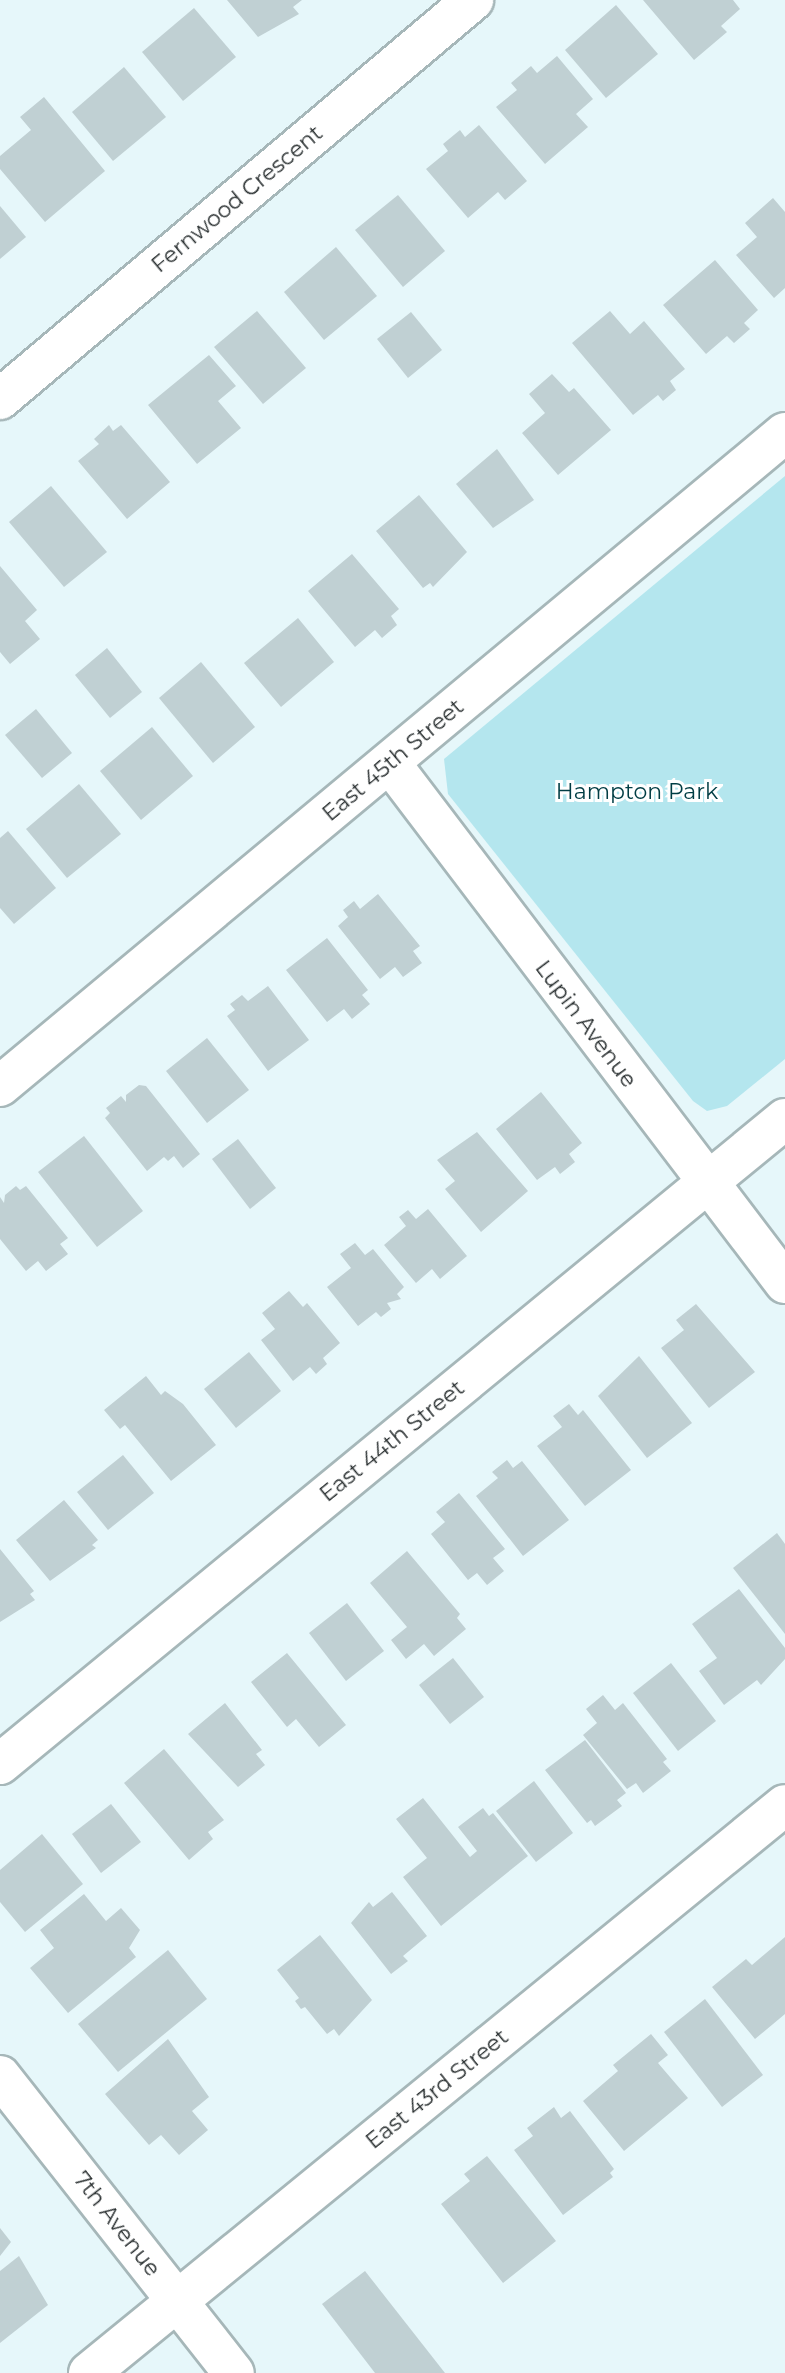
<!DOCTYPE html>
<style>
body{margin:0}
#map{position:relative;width:785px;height:2373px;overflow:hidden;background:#e6f7fa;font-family:Montserrat,sans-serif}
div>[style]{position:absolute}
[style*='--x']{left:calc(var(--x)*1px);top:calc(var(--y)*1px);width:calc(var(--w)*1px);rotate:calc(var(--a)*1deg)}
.green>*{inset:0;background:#b4e6ee}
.building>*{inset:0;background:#c0d0d3}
.roads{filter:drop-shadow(2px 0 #a6b7b9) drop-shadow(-2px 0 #a6b7b9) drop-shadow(0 2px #a6b7b9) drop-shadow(0 -2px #a6b7b9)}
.street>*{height:40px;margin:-20px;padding:0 20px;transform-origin:20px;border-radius:20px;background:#fff}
span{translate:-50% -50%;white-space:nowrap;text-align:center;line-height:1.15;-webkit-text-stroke:6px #fff;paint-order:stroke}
.street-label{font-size:22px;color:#282e2f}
.park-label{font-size:22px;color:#003d44}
</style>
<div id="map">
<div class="green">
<i style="clip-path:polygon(785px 476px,785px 1059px,727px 1106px,707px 1111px,693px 1101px,448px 794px,444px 759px)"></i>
</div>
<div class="building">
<i style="clip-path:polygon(227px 0,302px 0,293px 7px,299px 14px,258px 37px)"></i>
<i style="clip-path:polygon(643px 0,733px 0,740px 9px,721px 26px,727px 32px,694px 60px)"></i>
<i style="clip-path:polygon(616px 5px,658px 54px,606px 98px,565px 50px)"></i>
<i style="clip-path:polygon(194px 8px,236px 57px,183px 101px,142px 52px)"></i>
<i style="clip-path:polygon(557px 56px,593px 99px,576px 114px,588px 127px,545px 164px,496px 107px,517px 90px,511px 83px,531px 66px,537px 73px)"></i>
<i style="clip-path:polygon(124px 67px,166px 117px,113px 161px,72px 112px)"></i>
<i style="clip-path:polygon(44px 97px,105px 171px,45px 222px,0 169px,0 156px,31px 130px,20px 117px)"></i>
<i style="clip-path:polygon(479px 125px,527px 181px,505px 200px,498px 192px,468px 218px,426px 169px,448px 151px,443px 144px,460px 130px,465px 137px)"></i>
<i style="clip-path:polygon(398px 195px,445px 251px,403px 287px,355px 230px)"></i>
<i style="clip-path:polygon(773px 198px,785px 212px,785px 288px,774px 298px,736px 255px,757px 237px,745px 223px)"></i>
<i style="clip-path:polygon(0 206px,26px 237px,0 259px)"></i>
<i style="clip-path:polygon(336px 247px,377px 296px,324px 340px,284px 292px)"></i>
<i style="clip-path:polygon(715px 260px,758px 310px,744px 323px,750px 329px,734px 343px,727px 336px,706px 354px,663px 305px)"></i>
<i style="clip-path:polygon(257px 311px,306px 368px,263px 404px,214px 347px)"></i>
<i style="clip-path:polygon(610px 311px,630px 334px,644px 321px,685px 369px,670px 381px,676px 390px,663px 401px,658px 395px,633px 415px,572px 343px)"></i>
<i style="clip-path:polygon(411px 312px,442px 350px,408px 378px,377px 339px)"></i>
<i style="clip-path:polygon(209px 355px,236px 386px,218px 401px,241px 428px,197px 464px,148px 405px)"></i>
<i style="clip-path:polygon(552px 374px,569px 392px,574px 388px,611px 430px,558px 475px,522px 433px,545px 413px,529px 394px)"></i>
<i style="clip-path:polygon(109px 425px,113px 431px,121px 425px,170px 482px,127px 519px,78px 461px,99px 444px,94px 439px)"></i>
<i style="clip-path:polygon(497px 449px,534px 500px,493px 528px,456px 484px)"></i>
<i style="clip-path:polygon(51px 486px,107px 552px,64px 587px,9px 522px)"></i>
<i style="clip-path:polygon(419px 495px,467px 552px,433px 587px,430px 583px,423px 588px,376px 531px)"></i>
<i style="clip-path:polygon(352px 554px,399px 609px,391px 616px,397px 625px,382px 638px,375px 630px,355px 647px,308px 591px)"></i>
<i style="clip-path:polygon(0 566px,37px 610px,25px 621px,40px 639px,10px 664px,0 652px)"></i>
<i style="clip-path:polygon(298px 618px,334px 662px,281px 707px,244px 663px)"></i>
<i style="clip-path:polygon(107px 648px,142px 692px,110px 718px,75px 675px)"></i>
<i style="clip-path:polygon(201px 662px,255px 727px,213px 763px,159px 698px)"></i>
<i style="clip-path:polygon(36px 709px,72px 753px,42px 778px,5px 735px)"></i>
<i style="clip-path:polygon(152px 727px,193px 776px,141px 820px,100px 771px)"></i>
<i style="clip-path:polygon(79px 784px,121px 834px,67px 878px,26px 829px)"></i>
<i style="clip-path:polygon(8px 831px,56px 888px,14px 924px,0 908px,0 838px)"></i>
<i style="clip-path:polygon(378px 894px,420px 946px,413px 951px,422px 963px,403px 977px,395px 967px,380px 979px,338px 926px,348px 917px,343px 910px,354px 901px,360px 909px)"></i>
<i style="clip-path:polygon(327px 938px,368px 990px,362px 995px,370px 1004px,352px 1019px,344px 1009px,327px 1022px,286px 970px)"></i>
<i style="clip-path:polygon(268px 986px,309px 1040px,268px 1071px,227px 1016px,235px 1010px,230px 1004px,242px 995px,248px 1001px)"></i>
<i style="clip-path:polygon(207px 1038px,249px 1090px,207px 1123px,166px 1071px)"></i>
<i style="clip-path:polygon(139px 1085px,146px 1086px,200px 1154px,183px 1168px,174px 1156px,168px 1161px,164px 1157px,147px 1171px,105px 1118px,110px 1113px,106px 1108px,121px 1096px,126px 1102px,126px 1095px)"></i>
<i style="clip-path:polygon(541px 1092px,582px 1143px,569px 1154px,575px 1162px,560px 1174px,555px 1167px,537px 1180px,496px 1129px)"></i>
<i style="clip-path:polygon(477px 1132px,528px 1191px,481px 1232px,445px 1189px,455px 1181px,437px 1160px)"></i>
<i style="clip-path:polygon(84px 1136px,143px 1211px,97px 1247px,38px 1172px)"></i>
<i style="clip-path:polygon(238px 1139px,276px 1188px,250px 1209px,212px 1159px)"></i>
<i style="clip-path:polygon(16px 1186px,20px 1190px,26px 1186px,68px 1238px,60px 1244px,68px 1254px,46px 1271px,38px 1261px,26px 1271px,0 1239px,0 1197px,4px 1203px,5px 1195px)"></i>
<i style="clip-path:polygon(428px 1209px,467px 1256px,440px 1279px,432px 1269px,416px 1283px,384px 1245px,406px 1226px,399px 1217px,408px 1210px,416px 1219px)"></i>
<i style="clip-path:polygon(355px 1243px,365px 1255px,373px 1249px,404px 1287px,397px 1294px,401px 1299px,387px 1303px,391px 1309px,381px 1317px,376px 1312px,358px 1326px,327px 1287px,351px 1268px,340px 1254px)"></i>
<i style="clip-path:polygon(289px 1291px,303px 1307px,307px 1303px,340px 1343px,323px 1358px,327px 1364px,316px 1374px,310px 1367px,293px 1381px,261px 1340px,275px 1329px,262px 1313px)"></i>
<i style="clip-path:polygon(696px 1304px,755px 1372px,709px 1408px,661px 1348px,684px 1330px,676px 1320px)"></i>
<i style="clip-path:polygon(249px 1352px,281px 1391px,236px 1428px,204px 1389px)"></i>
<i style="clip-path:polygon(639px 1356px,692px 1423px,647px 1458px,598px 1396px)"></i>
<i style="clip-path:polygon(146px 1376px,161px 1395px,165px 1391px,183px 1404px,216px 1445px,171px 1481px,125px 1425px,120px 1429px,104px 1410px)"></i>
<i style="clip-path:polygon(569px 1404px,578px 1415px,583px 1410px,631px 1470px,585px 1506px,537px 1446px,562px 1427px,553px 1416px)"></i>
<i style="clip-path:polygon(123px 1455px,154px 1493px,108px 1530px,77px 1492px)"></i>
<i style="clip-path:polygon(507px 1460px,513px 1468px,522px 1461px,569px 1520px,523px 1556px,476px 1496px,498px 1478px,492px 1472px)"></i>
<i style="clip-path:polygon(459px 1493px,505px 1549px,493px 1558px,504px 1571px,487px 1585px,477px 1573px,468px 1580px,431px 1534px,445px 1522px,436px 1512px)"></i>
<i style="clip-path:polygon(64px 1500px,98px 1540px,92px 1545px,96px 1548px,50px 1581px,16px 1540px)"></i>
<i style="clip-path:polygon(777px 1533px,785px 1544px,785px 1634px,733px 1568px)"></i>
<i style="clip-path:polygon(0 1549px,34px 1591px,30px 1594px,35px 1600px,0 1622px)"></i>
<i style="clip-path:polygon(407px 1551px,460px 1614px,457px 1618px,466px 1629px,434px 1656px,424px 1644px,406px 1659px,391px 1640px,407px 1627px,370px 1583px)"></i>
<i style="clip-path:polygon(739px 1589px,785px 1648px,785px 1659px,761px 1685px,757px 1680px,724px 1705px,699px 1671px,717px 1658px,692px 1624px)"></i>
<i style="clip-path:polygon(347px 1603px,384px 1651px,346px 1681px,309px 1633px)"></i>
<i style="clip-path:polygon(287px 1653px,346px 1725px,319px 1747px,296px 1719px,287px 1727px,251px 1682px)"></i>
<i style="clip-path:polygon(453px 1658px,484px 1697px,450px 1724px,419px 1685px)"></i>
<i style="clip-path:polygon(671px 1663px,716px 1721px,678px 1751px,633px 1693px)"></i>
<i style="clip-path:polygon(603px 1695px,615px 1710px,623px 1703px,667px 1759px,663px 1762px,671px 1771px,643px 1793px,636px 1783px,627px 1789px,583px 1735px,597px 1723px,586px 1709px)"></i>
<i style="clip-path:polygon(225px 1703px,262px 1750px,256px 1754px,265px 1765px,238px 1787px,188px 1734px)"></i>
<i style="clip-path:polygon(585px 1740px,626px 1793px,617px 1800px,622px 1806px,595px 1826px,591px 1820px,587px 1823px,545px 1770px)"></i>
<i style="clip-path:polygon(164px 1749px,224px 1820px,208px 1832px,213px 1839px,189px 1860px,124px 1783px)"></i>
<i style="clip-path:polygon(534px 1781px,573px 1833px,536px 1862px,496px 1811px)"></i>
<i style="clip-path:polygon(423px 1798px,470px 1857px,477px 1851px,458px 1827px,483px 1808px,489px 1816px,493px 1813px,528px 1856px,441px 1926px,403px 1877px,427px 1858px,396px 1819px)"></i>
<i style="clip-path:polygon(111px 1804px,141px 1842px,101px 1873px,72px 1834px)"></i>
<i style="clip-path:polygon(42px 1834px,83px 1884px,25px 1932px,0 1902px,0 1870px)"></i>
<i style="clip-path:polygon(392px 1892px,427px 1936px,403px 1956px,408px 1961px,391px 1974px,351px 1923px,369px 1902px,373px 1907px)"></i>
<i style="clip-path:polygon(84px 1894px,106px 1921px,121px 1908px,140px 1930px,129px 1948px,136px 1957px,68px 2013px,30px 1968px,54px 1948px,40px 1930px)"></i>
<i style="clip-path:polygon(320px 1935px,372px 2000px,339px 2036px,334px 2029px,327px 2034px,305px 2007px,301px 2009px,295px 2001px,299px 1998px,277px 1970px)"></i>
<i style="clip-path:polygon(785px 1937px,785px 2014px,755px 2039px,712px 1987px,746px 1959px,752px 1965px)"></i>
<i style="clip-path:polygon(168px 1950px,207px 1999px,118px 2072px,78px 2024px)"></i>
<i style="clip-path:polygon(705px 1999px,763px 2075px,722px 2107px,664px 2032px)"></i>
<i style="clip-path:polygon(651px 2034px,668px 2055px,658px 2063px,688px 2098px,624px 2151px,583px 2101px,618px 2071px,613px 2065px)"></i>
<i style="clip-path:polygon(168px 2039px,209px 2097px,192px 2111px,208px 2130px,179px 2155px,161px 2135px,149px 2145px,105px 2094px)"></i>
<i style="clip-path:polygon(554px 2107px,561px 2118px,570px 2111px,614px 2169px,610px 2173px,613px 2177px,563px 2215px,514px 2150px,533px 2136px,527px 2128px)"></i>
<i style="clip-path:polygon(487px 2156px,556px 2241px,503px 2283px,441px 2204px,470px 2181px,464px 2174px)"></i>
<i style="clip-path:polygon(0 2228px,11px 2242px,0 2256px)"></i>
<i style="clip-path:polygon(19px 2256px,48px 2305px,0 2343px,0 2271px)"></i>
<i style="clip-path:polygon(365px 2271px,445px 2373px,375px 2373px,322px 2304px)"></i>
</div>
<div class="roads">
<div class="street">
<i style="--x:0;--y:399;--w:619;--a:-40.15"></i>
<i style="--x:390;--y:763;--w:653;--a:52.78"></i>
<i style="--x:0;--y:1086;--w:1021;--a:-39.76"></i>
<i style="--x:0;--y:1764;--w:1016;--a:-39.41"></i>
<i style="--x:0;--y:2076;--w:378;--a:51.8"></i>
<i style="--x:89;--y:2373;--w:898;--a:-39.22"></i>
</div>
</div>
<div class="street-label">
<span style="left:237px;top:199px;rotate:-40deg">Fernwood Crescent</span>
<span style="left:393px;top:760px;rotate:-40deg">East 45th Street</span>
<span style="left:586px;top:1024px;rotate:53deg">Lupin Avenue</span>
<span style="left:392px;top:1441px;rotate:-39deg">East 44th Street</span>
<span style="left:437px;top:2089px;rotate:-39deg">East 43rd Street</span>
<span style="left:117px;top:2224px;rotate:52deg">7th Avenue</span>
</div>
<div class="park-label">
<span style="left:637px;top:792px">Hampton Park</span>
</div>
</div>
